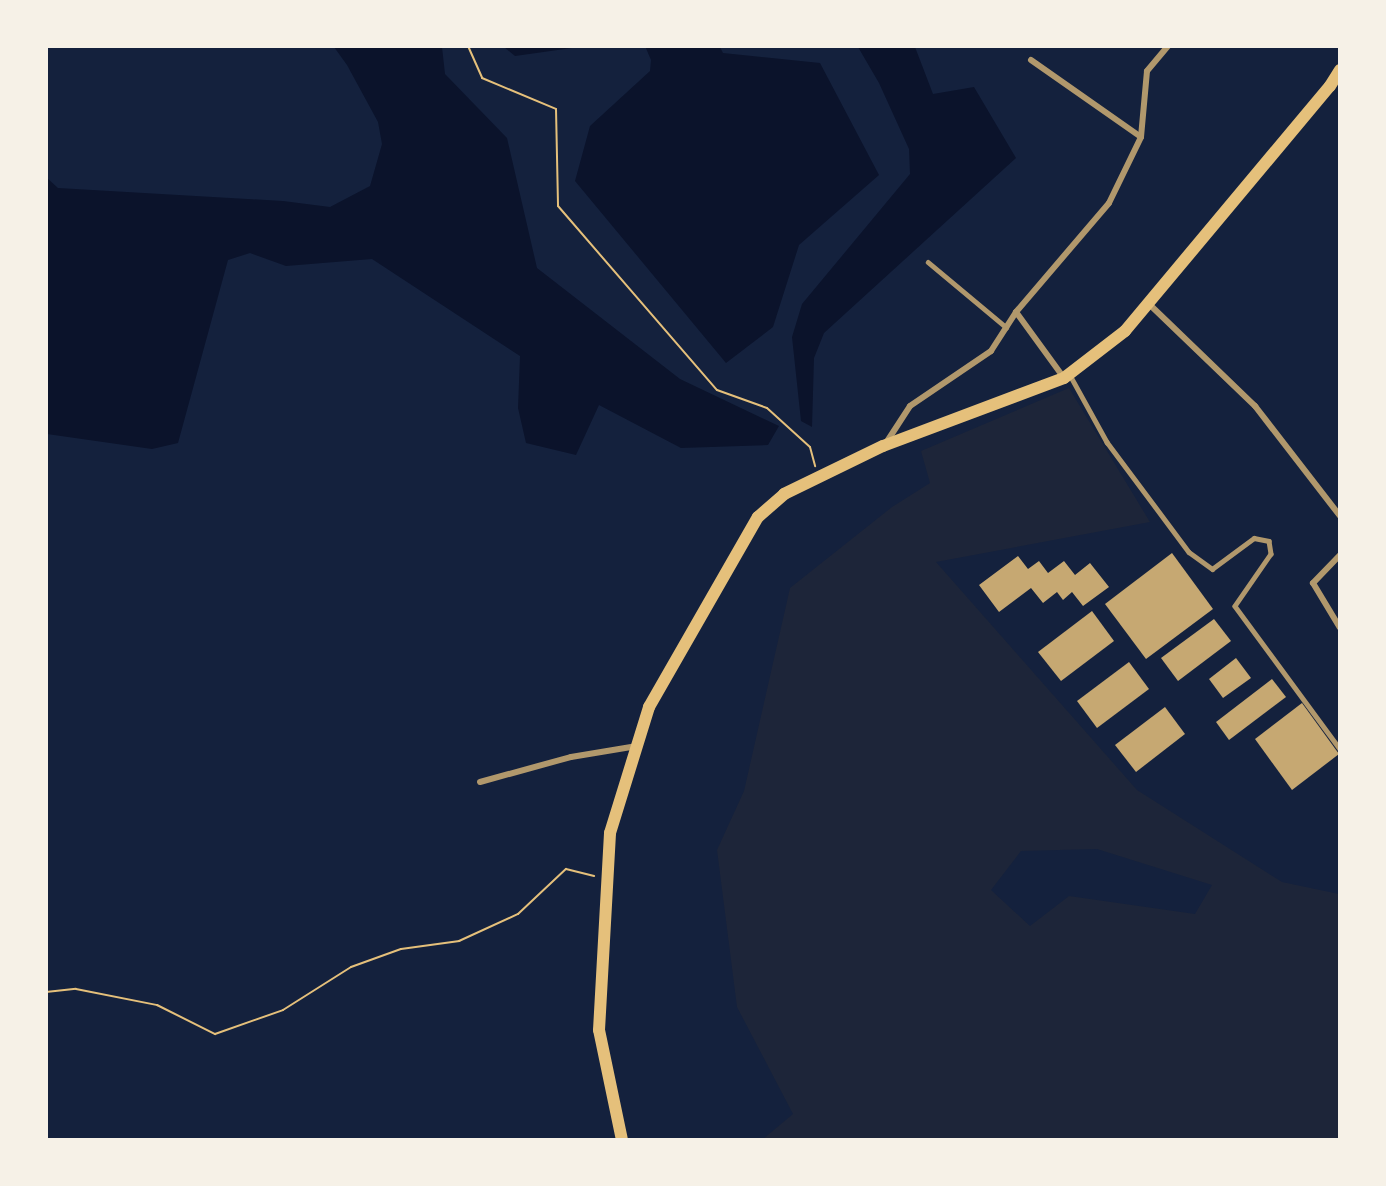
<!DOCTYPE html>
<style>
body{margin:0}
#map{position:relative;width:1386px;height:1186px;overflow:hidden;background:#14213d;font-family:Inter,sans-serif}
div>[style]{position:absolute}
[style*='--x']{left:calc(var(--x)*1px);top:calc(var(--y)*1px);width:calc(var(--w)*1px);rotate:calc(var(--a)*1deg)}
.green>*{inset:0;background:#1d2539}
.water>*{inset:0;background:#0b132b}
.building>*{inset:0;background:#c6a872}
.path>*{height:2px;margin:-1px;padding:0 1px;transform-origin:1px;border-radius:1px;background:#e5c07b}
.service>*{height:4.5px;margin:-2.25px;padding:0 2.25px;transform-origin:2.25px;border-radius:2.25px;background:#b1986c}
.minor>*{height:6px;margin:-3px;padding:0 3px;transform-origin:3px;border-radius:3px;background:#b1986c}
.secondary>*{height:12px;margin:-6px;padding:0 6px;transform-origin:6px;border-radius:6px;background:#e5c07b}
span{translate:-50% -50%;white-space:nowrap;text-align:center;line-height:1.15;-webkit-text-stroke:6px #f6f1e7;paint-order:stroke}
.frame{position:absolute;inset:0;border:48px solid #f6f1e7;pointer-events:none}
</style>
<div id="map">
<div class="green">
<i style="clip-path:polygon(evenodd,1069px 388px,1150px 522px,936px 562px,1137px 790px,1282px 882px,1339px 894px,1339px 1139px,763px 1139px,793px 1114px,737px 1007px,717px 850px,744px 791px,790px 588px,892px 507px,930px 483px,921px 451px,1069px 388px,1097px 849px,1212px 885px,1195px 914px,1069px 896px,1030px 926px,991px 890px,1021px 851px,1097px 849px)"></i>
</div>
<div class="water">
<i style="clip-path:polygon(645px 46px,720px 47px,723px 53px,820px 63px,879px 175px,799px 245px,773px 327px,726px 363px,575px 181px,590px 126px,650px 71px,651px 60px)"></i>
<i style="clip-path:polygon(334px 47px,442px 47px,445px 74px,507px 138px,537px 268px,680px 379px,779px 426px,768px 445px,681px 448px,599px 405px,576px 455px,526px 443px,518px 408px,520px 356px,372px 259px,286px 266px,250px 253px,228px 260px,178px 443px,152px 449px,47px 434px,47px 178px,58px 188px,283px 201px,330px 207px,370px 186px,382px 144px,378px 122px,347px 65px)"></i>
<i style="clip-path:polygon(504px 47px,579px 47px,515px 56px)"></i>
<i style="clip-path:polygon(858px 47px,915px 47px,933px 94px,974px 87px,1016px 158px,824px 333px,814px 358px,812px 427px,801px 421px,792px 337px,802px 304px,910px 174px,909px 149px,879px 83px)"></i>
</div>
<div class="building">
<i style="clip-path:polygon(1172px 553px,1213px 609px,1146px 659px,1105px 604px)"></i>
<i style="clip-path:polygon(1018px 556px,1028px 569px,1039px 561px,1048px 573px,1064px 561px,1075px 575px,1090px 563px,1109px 587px,1083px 606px,1072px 592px,1063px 600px,1057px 592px,1043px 603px,1031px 588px,999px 612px,979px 585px)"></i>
<i style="clip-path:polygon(1092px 611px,1114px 641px,1061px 681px,1038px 652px)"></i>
<i style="clip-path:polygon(1214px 619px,1231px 641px,1178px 681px,1161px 658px)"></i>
<i style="clip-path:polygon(1236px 658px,1251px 678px,1223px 698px,1209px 679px)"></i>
<i style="clip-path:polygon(1129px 662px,1149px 689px,1097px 728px,1077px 701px)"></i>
<i style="clip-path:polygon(1272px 679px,1286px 697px,1229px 740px,1216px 722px)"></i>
<i style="clip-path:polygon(1302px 703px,1339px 754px,1292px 790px,1255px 739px)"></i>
<i style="clip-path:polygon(1165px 707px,1185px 734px,1136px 772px,1115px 745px)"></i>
</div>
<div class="path">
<i style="--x:468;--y:46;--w:35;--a:66"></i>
<i style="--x:482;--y:78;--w:80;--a:22.7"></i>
<i style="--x:556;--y:109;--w:97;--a:88.8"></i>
<i style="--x:558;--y:206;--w:243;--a:49.2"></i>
<i style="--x:717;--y:390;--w:53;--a:19.8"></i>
<i style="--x:767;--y:408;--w:58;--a:42.2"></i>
<i style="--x:810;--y:447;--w:20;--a:75"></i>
<i style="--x:46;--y:992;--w:30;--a:-6"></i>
<i style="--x:76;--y:989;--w:83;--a:11.2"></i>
<i style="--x:157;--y:1005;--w:65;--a:26.6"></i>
<i style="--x:215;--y:1034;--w:72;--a:-19.4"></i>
<i style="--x:283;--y:1010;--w:80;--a:-32.3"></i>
<i style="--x:351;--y:967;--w:53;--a:-19.8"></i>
<i style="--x:401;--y:949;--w:59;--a:-7.9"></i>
<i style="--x:459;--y:941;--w:65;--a:-24.6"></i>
<i style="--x:518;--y:914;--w:66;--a:-43.2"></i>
<i style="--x:566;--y:869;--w:29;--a:14"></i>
</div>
<div class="service">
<i style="--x:928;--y:262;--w:102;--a:39.8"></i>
<i style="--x:1070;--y:375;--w:77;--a:61.1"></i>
<i style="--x:1107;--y:442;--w:137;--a:53.3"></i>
<i style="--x:1189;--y:552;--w:29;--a:36"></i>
<i style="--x:1212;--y:569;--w:52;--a:-36.4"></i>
<i style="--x:1254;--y:538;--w:15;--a:11"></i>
<i style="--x:1269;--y:541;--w:13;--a:81"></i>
<i style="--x:1271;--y:554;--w:63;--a:124.7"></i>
<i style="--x:1235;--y:606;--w:177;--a:53.7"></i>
</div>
<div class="minor">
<i style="--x:1031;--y:60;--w:134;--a:35"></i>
<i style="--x:1148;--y:303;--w:149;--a:43.9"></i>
<i style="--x:1255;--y:406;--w:139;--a:52.3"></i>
<i style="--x:1016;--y:312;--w:82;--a:54"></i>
<i style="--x:886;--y:443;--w:44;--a:-57"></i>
<i style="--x:910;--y:406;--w:98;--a:-34.2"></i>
<i style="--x:991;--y:351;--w:46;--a:-57.3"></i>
<i style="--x:1016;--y:312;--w:143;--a:-49.5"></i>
<i style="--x:1109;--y:203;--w:73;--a:-64.1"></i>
<i style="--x:1141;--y:137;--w:66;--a:-84.8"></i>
<i style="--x:1147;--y:71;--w:33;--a:-50"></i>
<i style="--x:1340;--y:555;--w:39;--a:134"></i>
<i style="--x:1313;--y:583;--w:52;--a:59"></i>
<i style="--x:480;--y:782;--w:94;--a:-15.4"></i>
<i style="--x:571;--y:757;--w:67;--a:-9.5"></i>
</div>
<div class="secondary">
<i style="--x:622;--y:1140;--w:112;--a:-101.8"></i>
<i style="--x:599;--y:1030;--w:197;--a:-86.8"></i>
<i style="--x:610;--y:833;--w:132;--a:-72.8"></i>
<i style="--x:649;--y:707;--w:219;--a:-60.2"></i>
<i style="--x:758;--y:517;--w:35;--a:-41"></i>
<i style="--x:784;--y:494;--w:110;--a:-25.9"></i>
<i style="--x:883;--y:446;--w:193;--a:-20.6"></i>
<i style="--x:1064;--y:378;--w:77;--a:-37.6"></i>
<i style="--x:1125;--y:331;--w:319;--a:-50.1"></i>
<i style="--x:1330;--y:86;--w:19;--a:-58"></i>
</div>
<div class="frame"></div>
</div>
